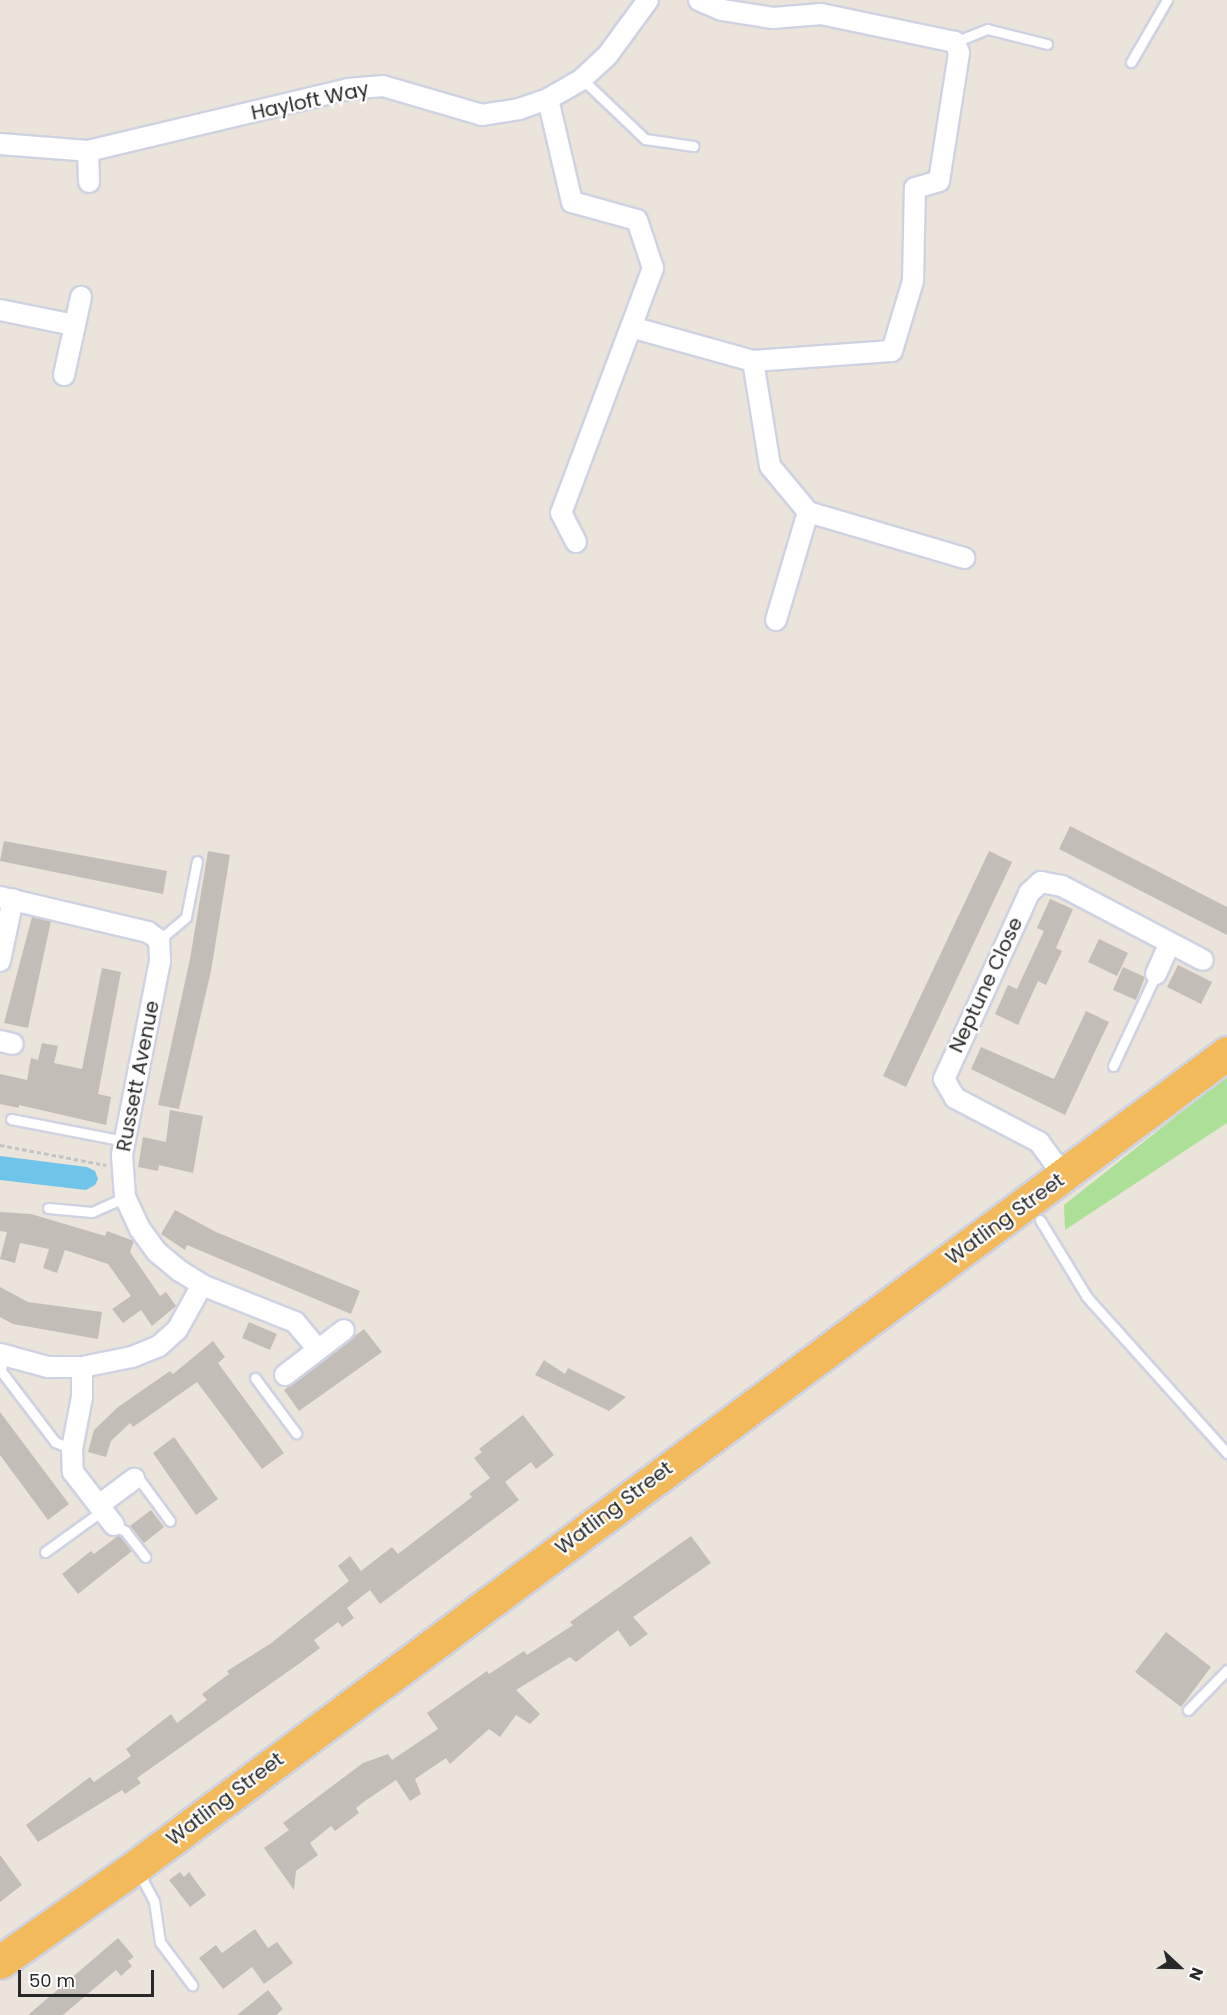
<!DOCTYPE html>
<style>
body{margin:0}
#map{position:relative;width:1227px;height:2015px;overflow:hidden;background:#eae4da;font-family:Poppins,sans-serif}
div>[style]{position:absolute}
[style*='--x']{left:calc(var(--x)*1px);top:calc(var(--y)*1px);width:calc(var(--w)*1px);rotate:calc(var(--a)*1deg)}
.green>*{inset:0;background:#ade097}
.water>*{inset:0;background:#6fc4ea}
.building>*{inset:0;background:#c2beb7}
.path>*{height:3px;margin-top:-1.5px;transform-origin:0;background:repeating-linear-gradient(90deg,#c3c3c3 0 4.5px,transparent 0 7.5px)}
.roads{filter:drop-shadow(2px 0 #cfd2e1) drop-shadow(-2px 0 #cfd2e1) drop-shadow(0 2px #cfd2e1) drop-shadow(0 -2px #cfd2e1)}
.service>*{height:9px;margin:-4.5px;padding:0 4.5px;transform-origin:4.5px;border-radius:4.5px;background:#fff}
.minor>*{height:20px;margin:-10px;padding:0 10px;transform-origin:10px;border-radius:10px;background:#fff}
.trunk>*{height:33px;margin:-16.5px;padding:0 16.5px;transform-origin:16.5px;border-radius:16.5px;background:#f2ba5a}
span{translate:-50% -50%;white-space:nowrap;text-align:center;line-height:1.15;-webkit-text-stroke:4.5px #fff;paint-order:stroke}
.street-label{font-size:20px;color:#282828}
.north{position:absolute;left:1149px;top:1937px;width:60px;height:60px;-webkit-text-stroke:4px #fff;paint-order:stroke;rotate:112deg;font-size:16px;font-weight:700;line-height:24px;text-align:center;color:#282828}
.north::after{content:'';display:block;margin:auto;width:21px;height:27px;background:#282828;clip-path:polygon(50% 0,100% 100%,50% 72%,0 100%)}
.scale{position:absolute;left:18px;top:1970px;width:136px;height:27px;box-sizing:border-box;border:3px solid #282828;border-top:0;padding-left:8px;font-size:18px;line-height:21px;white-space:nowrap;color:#282828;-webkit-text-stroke:4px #fff;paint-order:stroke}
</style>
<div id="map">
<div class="green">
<i style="clip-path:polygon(1227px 1076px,1227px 1123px,1065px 1230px,1064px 1205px)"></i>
</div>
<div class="water">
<i style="clip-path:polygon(0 1156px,87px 1167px,95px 1171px,98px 1179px,95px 1185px,86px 1190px,0 1180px)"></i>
</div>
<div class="building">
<i style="clip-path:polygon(1070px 826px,1227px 907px,1227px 935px,1059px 849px)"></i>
<i style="clip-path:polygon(4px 841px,167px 871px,163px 894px,0 861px)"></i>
<i style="clip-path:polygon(208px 851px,230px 855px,211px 971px,179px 1109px,158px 1105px,190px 959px)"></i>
<i style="clip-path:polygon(989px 851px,1012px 862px,906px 1087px,883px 1076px)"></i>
<i style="clip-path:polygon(1050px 899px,1073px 909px,1056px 948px,1062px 951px,1046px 985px,1038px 981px,1018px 1025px,995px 1014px,1008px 985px,1017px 989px,1044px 931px,1037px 928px)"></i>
<i style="clip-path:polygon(32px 917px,51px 921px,28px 1028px,4px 1023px)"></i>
<i style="clip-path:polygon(1099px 939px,1128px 953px,1117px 976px,1088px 962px)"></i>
<i style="clip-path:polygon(1178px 965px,1212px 982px,1201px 1004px,1167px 987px)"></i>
<i style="clip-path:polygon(1123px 967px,1145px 977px,1136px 1000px,1113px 990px)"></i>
<i style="clip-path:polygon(102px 968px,121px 972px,98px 1094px,111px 1097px,106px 1125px,19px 1105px,19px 1108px,0 1104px,0 1074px,27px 1080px,31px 1058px,38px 1060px,42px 1043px,58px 1046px,54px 1063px,82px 1069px)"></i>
<i style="clip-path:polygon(1086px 1011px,1109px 1022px,1065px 1115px,971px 1069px,981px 1047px,1054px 1079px)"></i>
<i style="clip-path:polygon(170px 1110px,203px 1116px,193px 1173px,159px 1165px,158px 1171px,138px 1167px,143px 1137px,166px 1142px)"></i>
<i style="clip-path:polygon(175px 1210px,216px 1232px,360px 1291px,351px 1314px,187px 1245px,185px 1250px,161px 1234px)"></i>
<i style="clip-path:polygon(0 1212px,31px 1214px,105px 1236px,107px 1231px,134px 1241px,130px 1252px,160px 1296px,166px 1292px,176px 1306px,152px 1326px,141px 1310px,123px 1323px,112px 1309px,131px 1296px,108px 1264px,65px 1250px,57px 1273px,43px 1268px,49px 1249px,20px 1243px,15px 1263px,0 1259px,7px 1232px,0 1231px)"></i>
<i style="clip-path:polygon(0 1287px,28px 1302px,102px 1312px,98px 1339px,13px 1324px,0 1317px)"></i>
<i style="clip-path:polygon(249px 1322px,277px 1334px,270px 1350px,242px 1338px)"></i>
<i style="clip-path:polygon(364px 1329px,382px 1352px,299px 1411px,284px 1390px)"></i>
<i style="clip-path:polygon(213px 1341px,225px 1357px,218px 1363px,284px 1453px,262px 1469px,197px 1382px,133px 1427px,130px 1423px,111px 1441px,106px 1457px,88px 1452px,94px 1430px,118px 1407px,170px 1371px,173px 1374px)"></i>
<i style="clip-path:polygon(544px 1360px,565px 1374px,568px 1368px,626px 1397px,609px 1411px,535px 1375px)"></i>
<i style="clip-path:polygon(0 1412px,69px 1504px,48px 1520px,0 1455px)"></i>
<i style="clip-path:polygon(523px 1415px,554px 1455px,536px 1469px,531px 1462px,505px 1482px,519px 1500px,380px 1604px,370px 1590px,347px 1608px,354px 1618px,342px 1627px,338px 1622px,314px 1640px,320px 1648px,300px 1663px,137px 1778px,141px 1783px,125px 1794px,122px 1790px,38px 1842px,26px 1825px,90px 1777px,94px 1782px,131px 1756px,126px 1749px,171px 1714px,177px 1723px,207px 1700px,202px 1694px,229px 1674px,227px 1671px,270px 1644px,349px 1581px,338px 1566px,350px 1556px,361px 1571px,392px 1547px,398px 1554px,472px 1497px,469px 1494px,490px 1478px,474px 1458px,482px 1452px,479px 1449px)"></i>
<i style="clip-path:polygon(174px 1437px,218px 1499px,196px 1515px,153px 1453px)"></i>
<i style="clip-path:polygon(151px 1510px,164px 1527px,144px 1543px,130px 1526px)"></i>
<i style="clip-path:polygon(119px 1535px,132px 1551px,78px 1594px,62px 1574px,91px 1551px,94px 1554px)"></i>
<i style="clip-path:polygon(691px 1536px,711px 1563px,633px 1617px,648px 1634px,630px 1647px,618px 1630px,576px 1662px,570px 1657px,516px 1690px,540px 1714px,530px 1724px,516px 1715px,500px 1737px,489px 1729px,450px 1764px,446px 1758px,415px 1779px,421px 1794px,410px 1801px,396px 1780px,365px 1801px,356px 1808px,359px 1813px,335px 1831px,331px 1826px,310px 1843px,318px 1855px,296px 1871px,294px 1890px,264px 1848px,289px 1830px,283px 1823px,363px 1763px,388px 1754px,392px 1760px,438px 1729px,427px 1713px,487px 1671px,489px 1674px,524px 1651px,527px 1655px,573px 1625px,570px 1622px)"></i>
<i style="clip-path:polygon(1166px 1632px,1211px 1667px,1181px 1707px,1135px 1672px)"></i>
<i style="clip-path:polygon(0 1855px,22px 1885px,0 1902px)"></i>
<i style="clip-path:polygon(180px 1872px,184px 1877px,189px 1872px,206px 1895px,190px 1907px,169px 1880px)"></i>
<i style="clip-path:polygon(255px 1929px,268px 1948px,277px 1942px,293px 1963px,264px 1984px,252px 1967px,223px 1989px,199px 1958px,216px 1945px,222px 1953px)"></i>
<i style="clip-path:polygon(118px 1938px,134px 1957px,128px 1961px,132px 1966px,121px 1976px,116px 1970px,63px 2015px,28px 2015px)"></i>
<i style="clip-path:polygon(268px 1990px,283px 2009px,276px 2015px,237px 2015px)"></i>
</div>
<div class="path">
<i style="--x:0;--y:1145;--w:108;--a:10.7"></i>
</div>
<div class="roads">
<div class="service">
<i style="--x:955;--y:42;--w:35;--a:-22"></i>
<i style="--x:987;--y:29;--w:62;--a:14"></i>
<i style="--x:1131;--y:62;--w:72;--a:-59.9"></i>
<i style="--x:582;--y:79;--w:87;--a:43.6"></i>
<i style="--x:645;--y:139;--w:49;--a:8.3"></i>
<i style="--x:159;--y:940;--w:35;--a:-40"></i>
<i style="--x:186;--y:917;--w:57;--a:-78.9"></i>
<i style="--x:1113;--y:1066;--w:102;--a:-64.9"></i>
<i style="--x:11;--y:1119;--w:115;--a:11"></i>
<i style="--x:48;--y:1208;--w:44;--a:5.2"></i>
<i style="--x:92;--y:1212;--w:36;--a:-24"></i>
<i style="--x:1040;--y:1220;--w:90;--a:58.6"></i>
<i style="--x:1087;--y:1297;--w:210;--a:48.1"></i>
<i style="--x:3;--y:1355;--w:16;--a:97"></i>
<i style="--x:1;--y:1371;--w:89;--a:52.7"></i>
<i style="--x:55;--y:1442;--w:18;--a:22"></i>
<i style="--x:255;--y:1378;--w:69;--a:53.3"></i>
<i style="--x:134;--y:1479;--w:5;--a:0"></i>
<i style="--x:139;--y:1479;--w:52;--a:53.6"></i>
<i style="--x:114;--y:1525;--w:13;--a:29"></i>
<i style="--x:125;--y:1531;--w:33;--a:52"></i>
<i style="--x:45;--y:1552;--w:72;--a:-35.9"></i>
<i style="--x:1188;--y:1710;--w:56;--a:-45.7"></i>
<i style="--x:138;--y:1871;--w:34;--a:62"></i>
<i style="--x:154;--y:1901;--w:41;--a:81.7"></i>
<i style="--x:160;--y:1942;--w:54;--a:53.3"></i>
</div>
<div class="minor">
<i style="--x:548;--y:99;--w:106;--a:76.9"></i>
<i style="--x:572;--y:202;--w:67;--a:15.5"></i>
<i style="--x:637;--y:220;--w:51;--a:71.6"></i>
<i style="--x:653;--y:268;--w:63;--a:110.4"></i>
<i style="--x:631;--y:327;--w:127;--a:15.6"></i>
<i style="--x:753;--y:361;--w:139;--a:-4.1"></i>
<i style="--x:892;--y:351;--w:73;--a:-73.3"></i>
<i style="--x:913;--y:281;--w:93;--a:-88.8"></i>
<i style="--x:915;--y:188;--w:25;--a:-16"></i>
<i style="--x:939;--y:181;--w:130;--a:-81.1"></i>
<i style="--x:959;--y:53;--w:12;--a:-110"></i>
<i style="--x:955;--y:42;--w:137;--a:-168.2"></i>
<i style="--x:821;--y:14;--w:48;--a:175.2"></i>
<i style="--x:773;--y:18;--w:52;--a:-171.1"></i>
<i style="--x:722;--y:10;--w:25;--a:-157"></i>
<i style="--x:0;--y:144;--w:88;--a:4.5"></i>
<i style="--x:88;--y:151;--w:267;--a:-13.4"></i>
<i style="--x:348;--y:89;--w:35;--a:-5"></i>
<i style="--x:383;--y:86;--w:103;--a:16.3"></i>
<i style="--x:482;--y:115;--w:37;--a:-9"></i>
<i style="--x:519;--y:109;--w:31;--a:-19"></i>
<i style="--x:548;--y:99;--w:39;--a:-30"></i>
<i style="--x:582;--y:79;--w:34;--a:-43"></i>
<i style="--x:607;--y:56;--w:69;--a:-53.8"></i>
<i style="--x:88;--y:151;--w:31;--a:88"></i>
<i style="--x:0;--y:310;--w:76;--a:11.5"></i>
<i style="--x:753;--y:361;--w:106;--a:80.8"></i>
<i style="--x:770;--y:466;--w:60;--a:50.4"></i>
<i style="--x:808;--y:512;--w:163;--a:16.4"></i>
<i style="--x:64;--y:375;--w:80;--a:-77.7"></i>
<i style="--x:576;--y:542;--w:33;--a:-117"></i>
<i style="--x:561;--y:513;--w:199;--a:-69.4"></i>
<i style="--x:776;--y:620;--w:113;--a:-73.5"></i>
<i style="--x:0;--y:897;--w:152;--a:13.3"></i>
<i style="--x:148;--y:932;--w:14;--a:36"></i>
<i style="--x:159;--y:940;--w:21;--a:87"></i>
<i style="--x:160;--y:961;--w:198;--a:101.1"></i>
<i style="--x:122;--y:1155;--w:42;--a:85.9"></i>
<i style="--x:125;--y:1197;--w:35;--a:65"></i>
<i style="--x:140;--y:1229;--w:29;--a:54"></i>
<i style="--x:157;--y:1252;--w:30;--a:40"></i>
<i style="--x:180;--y:1271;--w:26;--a:32"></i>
<i style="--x:202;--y:1285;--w:100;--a:21.7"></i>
<i style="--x:295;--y:1322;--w:35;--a:50"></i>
<i style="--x:0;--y:961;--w:63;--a:-78.2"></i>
<i style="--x:1156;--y:974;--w:34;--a:-66"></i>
<i style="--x:0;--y:1041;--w:13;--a:13"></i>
<i style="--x:1064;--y:1176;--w:42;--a:-126.3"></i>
<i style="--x:1039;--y:1142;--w:95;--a:-152.4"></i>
<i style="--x:955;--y:1098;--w:22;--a:-120"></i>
<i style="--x:944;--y:1079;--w:205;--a:-65.4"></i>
<i style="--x:1029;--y:893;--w:16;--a:-43"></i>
<i style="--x:1041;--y:882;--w:21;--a:11"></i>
<i style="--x:1062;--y:886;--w:159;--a:27.7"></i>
<i style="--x:0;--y:1354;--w:50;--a:15.2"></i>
<i style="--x:48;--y:1367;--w:34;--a:0"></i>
<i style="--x:82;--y:1367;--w:51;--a:-11.3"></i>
<i style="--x:132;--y:1357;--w:29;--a:-22"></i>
<i style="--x:159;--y:1346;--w:24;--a:-42"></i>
<i style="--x:177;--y:1330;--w:51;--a:-60.9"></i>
<i style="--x:82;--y:1367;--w:30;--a:90"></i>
<i style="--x:82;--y:1397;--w:53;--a:100.9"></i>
<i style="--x:72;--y:1449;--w:23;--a:88"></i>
<i style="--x:73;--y:1472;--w:67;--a:52.3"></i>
<i style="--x:285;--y:1375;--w:74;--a:-37.3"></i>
<i style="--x:99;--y:1505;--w:44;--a:-36.6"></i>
</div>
<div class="trunk">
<i style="--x:0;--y:1962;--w:165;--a:-35.1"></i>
<i style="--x:135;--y:1867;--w:1362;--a:-36.7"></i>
</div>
</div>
<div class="street-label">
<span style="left:310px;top:101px;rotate:-12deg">Hayloft Way</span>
<span style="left:986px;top:985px;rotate:-65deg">Neptune Close</span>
<span style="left:138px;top:1076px;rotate:-79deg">Russett Avenue</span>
<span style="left:1005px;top:1219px;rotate:-36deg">Watling Street</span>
<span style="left:614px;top:1508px;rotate:-37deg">Watling Street</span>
<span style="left:225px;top:1799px;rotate:-37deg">Watling Street</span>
</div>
<div class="north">N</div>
<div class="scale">50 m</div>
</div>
